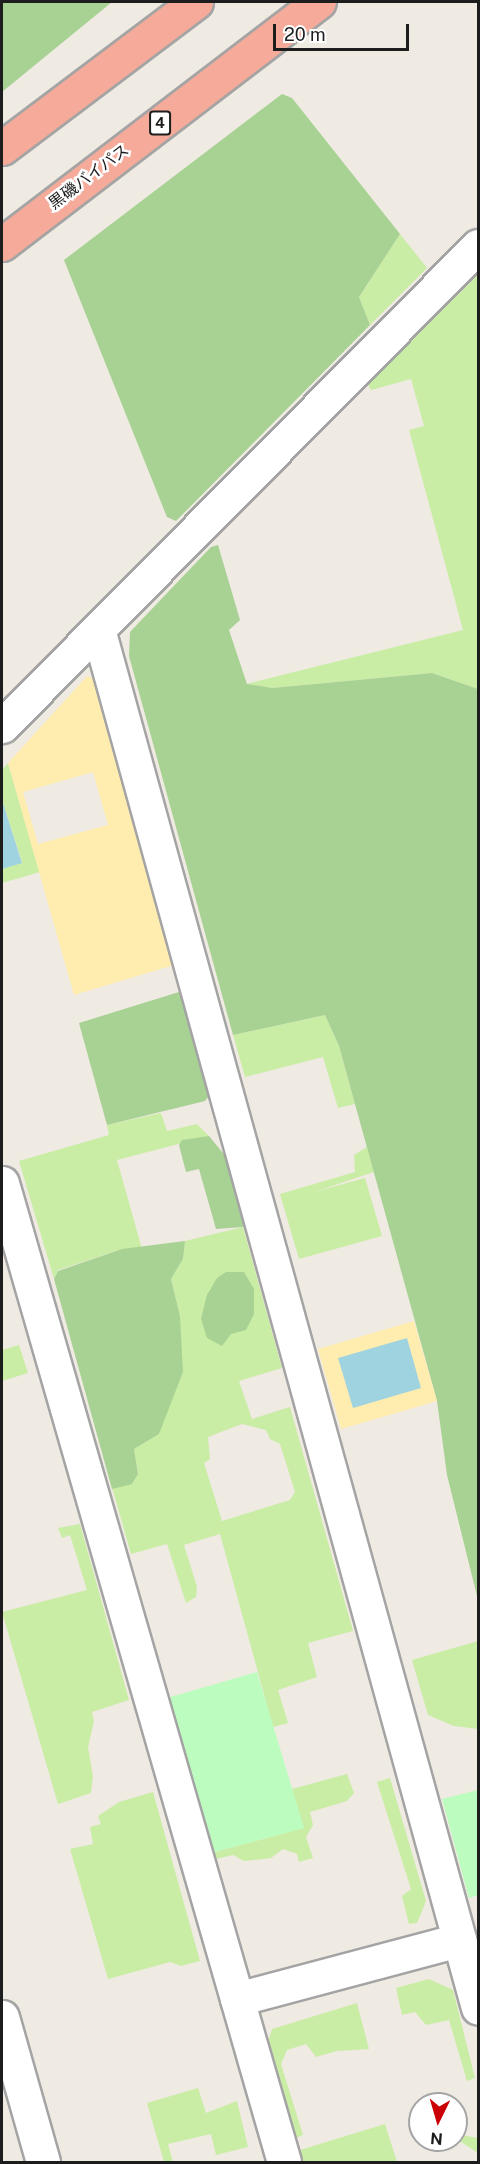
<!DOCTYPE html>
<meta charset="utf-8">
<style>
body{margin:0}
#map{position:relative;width:480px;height:2164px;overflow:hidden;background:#efeae2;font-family:"Public Sans","Noto Sans JP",sans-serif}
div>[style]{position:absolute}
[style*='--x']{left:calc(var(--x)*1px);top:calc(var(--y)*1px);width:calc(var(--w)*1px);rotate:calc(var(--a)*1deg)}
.grass>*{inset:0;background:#caeda5}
.forest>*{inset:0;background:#a8d194}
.sand>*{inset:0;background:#ffedb0}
.park>*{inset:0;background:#bcfdbf}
.water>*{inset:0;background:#a0d3e0}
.roads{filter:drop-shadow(2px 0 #a4a4a4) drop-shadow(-2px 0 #a4a4a4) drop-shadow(0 2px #a4a4a4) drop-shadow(0 -2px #a4a4a4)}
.minor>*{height:33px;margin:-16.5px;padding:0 16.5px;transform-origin:16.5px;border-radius:16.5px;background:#fff}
.trunk>*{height:33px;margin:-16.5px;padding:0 16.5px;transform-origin:16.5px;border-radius:16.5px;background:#f6aa99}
span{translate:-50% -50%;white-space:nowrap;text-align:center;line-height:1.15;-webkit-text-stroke:5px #fff;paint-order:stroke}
.shield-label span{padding:2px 4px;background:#fff;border:2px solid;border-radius:4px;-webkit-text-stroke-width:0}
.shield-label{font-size:15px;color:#1d1d1d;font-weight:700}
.street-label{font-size:16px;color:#1d1d1d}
.frame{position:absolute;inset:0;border:3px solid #1d1d1d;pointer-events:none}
.north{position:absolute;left:408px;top:2092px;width:60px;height:60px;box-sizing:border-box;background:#fff;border:2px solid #a5a5a5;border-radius:50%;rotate:185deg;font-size:16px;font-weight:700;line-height:24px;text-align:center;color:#1d1d1d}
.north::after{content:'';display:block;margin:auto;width:21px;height:27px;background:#ca0006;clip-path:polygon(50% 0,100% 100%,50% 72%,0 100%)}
.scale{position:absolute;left:273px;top:24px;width:136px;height:27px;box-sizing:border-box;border:3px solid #1d1d1d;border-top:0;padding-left:8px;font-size:18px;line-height:21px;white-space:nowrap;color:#1d1d1d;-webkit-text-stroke:4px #fff;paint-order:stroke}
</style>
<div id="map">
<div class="grass">
<i style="clip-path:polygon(400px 234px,427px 268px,370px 325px,359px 297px)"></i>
<i style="clip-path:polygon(478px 275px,478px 689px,432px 673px,272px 688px,246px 684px,463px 630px,409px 430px,424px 426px,411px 379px,371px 390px,367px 383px)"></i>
<i style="clip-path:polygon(8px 763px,40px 872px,2px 883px,2px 869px,22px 862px,2px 800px,2px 770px)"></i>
<i style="clip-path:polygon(325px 1015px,339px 1046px,355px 1104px,338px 1108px,323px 1057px,245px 1077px,233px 1035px)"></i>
<i style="clip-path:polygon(161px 1113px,167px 1131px,197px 1124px,209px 1136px,117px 1160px,142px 1249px,122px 1249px,58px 1270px,54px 1279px,19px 1161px,109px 1135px,107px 1125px)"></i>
<i style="clip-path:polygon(367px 1147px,374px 1172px,314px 1192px,365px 1178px,382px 1236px,299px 1259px,280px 1194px,355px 1172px,354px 1155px)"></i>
<i style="clip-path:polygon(evenodd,243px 1227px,282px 1368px,239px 1381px,252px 1419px,290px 1407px,353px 1631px,308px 1643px,317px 1677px,278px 1690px,288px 1723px,273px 1727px,220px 1534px,184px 1545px,197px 1587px,196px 1597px,186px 1603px,167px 1544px,131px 1554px,112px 1487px,132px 1484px,138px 1474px,134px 1449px,159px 1434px,167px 1407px,180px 1316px,171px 1279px,183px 1259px,185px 1241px,243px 1227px,242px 1424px,266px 1430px,270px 1439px,280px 1444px,295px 1492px,290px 1500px,222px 1521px,204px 1463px,210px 1459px,208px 1437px,242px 1424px)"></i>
<i style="clip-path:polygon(19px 1345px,28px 1373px,2px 1381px,2px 1350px)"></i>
<i style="clip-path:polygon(80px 1524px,129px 1700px,92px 1712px,94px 1721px,88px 1747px,93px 1776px,91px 1793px,58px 1804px,2px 1612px,87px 1590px,70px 1535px,62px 1538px,58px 1528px)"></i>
<i style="clip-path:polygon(478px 1641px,478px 1729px,454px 1726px,428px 1715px,412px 1660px)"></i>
<i style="clip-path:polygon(347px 1774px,354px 1793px,347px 1801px,310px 1812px,313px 1825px,306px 1837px,313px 1858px,299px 1862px,297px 1854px,283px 1849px,271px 1858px,244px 1861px,233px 1855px,212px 1860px,211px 1853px,303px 1828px,292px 1789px)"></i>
<i style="clip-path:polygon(390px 1778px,426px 1901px,417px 1923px,409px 1924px,402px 1896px,411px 1889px,377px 1782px)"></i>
<i style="clip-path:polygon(153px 1792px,200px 1961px,181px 1966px,170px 1962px,108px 1979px,70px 1849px,93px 1844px,90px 1827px,101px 1824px,98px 1816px,119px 1802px)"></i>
<i style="clip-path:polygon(429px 1979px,453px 1990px,475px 2078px,467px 2081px,449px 2020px,426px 2025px,415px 2012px,402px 2015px,396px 1988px)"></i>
<i style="clip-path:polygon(357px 2003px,369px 2049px,337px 2051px,316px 2057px,306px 2044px,287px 2050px,281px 2064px,303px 2135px,293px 2139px,266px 2048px,272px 2029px)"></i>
<i style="clip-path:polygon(198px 2088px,206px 2113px,237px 2101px,248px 2147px,216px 2155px,211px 2134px,168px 2144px,173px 2162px,164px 2162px,147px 2103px)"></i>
<i style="clip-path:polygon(385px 2124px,397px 2162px,301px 2162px,297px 2151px)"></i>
<i style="clip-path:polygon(456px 2127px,461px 2135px,478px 2138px,478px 2153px,461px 2142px,433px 2148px,432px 2140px,456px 2140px)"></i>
</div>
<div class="forest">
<i style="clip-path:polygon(2px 2px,112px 2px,2px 92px)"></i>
<i style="clip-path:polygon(282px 94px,292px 98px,400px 234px,359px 297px,370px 325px,176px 521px,167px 517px,64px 260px)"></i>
<i style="clip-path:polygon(218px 545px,240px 620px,229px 630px,247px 684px,272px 688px,432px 673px,478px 689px,478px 1600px,447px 1475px,437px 1401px,339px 1046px,325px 1015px,233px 1035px,129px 656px,130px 632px,211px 547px)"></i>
<i style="clip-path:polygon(179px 992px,183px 994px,209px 1096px,205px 1101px,107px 1125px,79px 1023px)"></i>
<i style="clip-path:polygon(209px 1136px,227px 1158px,247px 1213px,243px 1227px,216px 1229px,199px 1169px,186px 1172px,179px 1145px,182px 1140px)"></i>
<i style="clip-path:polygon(185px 1241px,183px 1259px,171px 1279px,180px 1316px,183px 1372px,159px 1434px,134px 1449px,138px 1474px,132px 1484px,112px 1489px,54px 1279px,58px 1271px,122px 1249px)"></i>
<i style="clip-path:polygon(226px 1272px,244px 1272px,254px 1289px,254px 1314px,246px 1330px,231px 1334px,222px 1346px,207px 1338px,201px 1319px,207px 1295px,217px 1278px)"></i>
</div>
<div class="sand">
<i style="clip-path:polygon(evenodd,87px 676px,96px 680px,174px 965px,74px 995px,8px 763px,87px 676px,93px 772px,108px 825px,38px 844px,23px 792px,93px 772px)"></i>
<i style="clip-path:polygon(414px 1321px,437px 1401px,341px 1429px,318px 1349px)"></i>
</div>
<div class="park">
<i style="clip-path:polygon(257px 1672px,304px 1828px,211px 1853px,167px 1698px)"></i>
<i style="clip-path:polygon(478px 1790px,478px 1895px,469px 1898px,442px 1799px)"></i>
</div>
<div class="water">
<i style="clip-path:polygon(2px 800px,22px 863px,2px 869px)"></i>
<i style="clip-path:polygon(407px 1338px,421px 1388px,353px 1408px,338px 1358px)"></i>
</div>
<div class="roads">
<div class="minor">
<i style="--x:98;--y:629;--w:1430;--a:74.59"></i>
<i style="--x:2;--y:726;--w:676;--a:-45.24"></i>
<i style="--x:2;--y:1183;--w:1019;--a:73.93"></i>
<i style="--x:237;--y:1999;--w:230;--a:-14.9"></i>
<i style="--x:2;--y:2017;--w:151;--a:74.2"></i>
</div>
<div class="trunk">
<i style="--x:2;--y:148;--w:243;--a:-37"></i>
<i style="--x:2;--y:244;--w:399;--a:-37.4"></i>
</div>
</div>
<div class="shield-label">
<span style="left:160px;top:123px">4</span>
</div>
<div class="street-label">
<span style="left:89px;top:177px;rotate:-37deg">黒磯バイパス</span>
</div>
<div class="frame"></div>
<div class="north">N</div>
<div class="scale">20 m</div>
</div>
